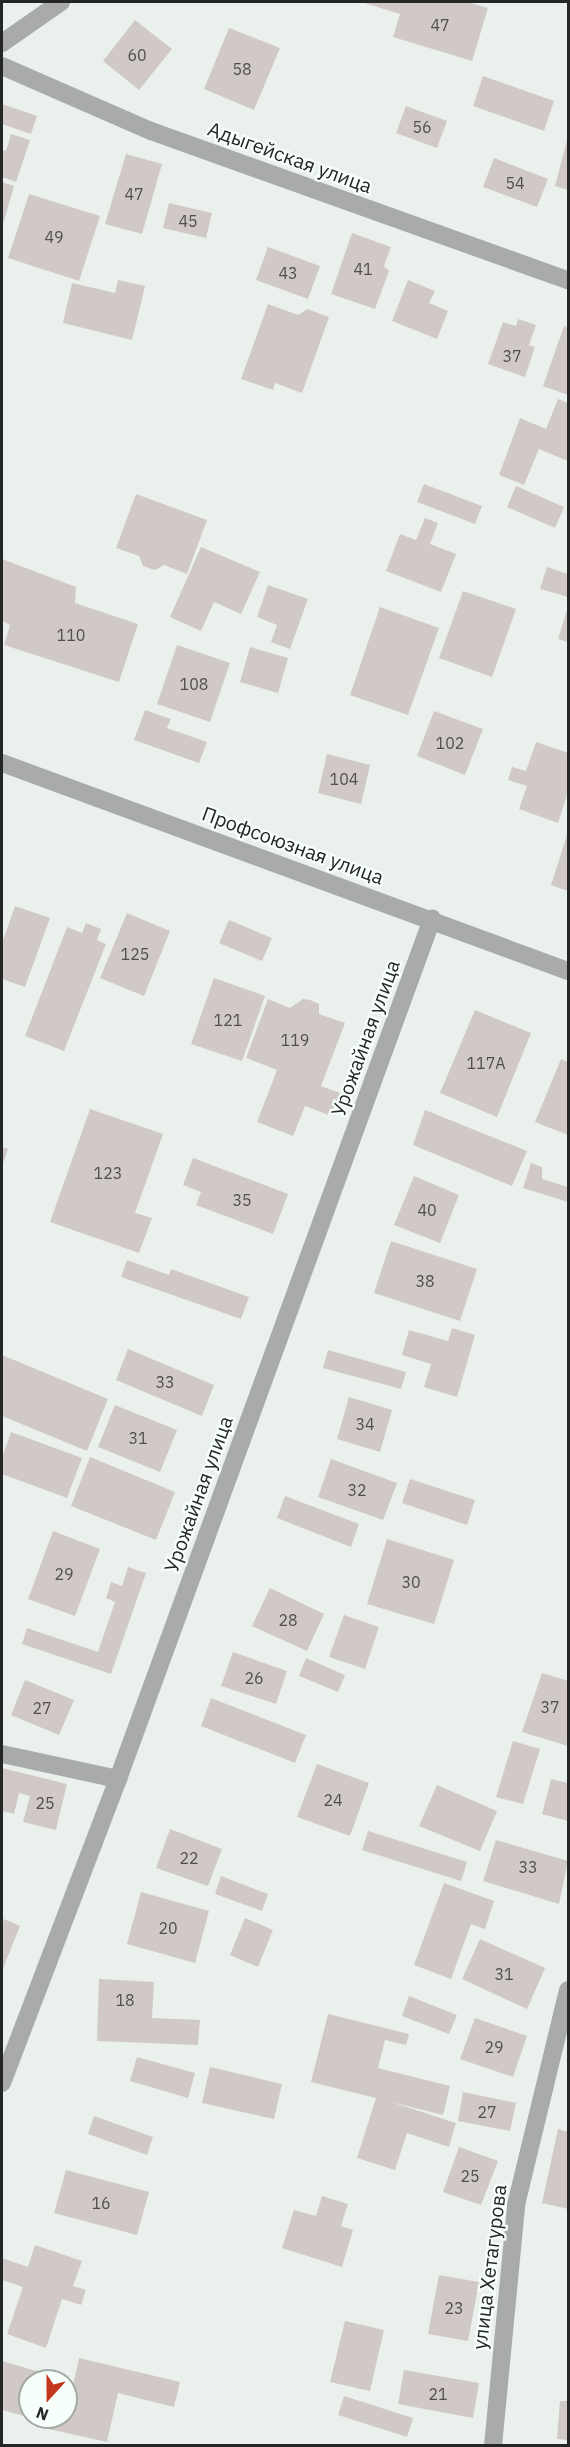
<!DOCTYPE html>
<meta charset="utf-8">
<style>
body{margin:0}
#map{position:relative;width:570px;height:2447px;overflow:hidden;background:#eaf1ed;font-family:"IBM Plex Sans",sans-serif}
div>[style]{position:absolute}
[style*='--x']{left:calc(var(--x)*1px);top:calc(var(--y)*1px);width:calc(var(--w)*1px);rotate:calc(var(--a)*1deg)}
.building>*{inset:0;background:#d1c9c7}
.minor>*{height:18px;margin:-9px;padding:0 9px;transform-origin:9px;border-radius:9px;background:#a8aba9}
span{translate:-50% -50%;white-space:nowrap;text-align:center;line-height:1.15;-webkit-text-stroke:4.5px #f7fffa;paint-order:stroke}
.number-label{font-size:16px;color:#4f504e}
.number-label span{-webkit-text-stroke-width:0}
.street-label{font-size:20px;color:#242725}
.frame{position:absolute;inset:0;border:3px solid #242725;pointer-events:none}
.north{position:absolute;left:18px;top:2369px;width:60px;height:60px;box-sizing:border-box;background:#f7fffa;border:2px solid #a3a9a5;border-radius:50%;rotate:201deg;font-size:16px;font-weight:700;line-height:24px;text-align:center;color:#242725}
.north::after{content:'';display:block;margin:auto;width:21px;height:27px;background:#c3371e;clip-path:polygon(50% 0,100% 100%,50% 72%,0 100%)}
</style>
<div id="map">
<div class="building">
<i style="clip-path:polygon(361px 2px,468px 2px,488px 8px,472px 61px,393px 37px,400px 14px)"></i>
<i style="clip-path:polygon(135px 20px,172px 49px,139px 90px,103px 61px)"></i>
<i style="clip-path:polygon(229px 28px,280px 48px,254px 110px,204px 89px)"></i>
<i style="clip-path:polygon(483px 76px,554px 101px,544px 131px,473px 106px)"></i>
<i style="clip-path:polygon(2px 104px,37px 116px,31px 134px,2px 124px)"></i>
<i style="clip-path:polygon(406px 106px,447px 121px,437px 148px,396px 133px)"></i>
<i style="clip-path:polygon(11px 134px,30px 140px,16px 182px,2px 177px,2px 150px,6px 151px)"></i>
<i style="clip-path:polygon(568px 136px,568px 190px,555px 186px)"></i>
<i style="clip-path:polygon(126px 154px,162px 164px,142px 234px,105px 224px)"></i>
<i style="clip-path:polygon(494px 158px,548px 179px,537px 207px,483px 187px)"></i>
<i style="clip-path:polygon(2px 182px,14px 186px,2px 228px)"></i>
<i style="clip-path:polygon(29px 194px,100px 216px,79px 281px,8px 258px)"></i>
<i style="clip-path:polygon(169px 203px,212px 213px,206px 238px,163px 228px)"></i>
<i style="clip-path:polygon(352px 233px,391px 247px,384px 266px,389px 271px,375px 309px,331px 294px)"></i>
<i style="clip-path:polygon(268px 247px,320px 266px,308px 299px,256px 280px)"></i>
<i style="clip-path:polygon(118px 280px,145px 286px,132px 340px,63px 323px,72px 283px,115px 293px)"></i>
<i style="clip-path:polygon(408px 280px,435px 291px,429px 303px,448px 311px,437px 339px,392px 321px)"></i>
<i style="clip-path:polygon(268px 304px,298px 315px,307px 309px,329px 317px,302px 393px,275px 383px,273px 390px,241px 379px)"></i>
<i style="clip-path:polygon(518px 319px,536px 325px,529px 345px,535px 347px,525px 377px,488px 364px,503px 322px,516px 326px)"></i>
<i style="clip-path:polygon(564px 326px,568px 328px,568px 395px,543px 386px)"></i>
<i style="clip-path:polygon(558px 399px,568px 403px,568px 461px,539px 449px,524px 485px,499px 475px,520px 418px,546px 429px)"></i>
<i style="clip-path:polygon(424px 484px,482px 506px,475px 524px,417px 502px)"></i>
<i style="clip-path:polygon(516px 486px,564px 507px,555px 528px,507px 507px)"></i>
<i style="clip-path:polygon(136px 494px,207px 520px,187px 574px,164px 565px,155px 570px,143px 566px,139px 556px,116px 548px)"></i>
<i style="clip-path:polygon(425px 518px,438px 523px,430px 544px,456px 554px,441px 592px,386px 571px,400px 534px,416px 540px)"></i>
<i style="clip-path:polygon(201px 547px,260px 572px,241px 614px,214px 602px,201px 631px,170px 617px)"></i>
<i style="clip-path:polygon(2px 559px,76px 587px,75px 603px,138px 624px,119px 682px,4px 645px,10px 625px,2px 621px)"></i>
<i style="clip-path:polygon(547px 567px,568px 574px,568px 597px,540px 589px)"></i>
<i style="clip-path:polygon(268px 585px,308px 599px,290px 649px,271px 642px,277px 625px,257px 617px)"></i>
<i style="clip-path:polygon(463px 591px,516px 609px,492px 677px,439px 658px)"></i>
<i style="clip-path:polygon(380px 607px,439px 628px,408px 715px,350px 695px)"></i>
<i style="clip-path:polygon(568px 607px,568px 642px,558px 639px)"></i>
<i style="clip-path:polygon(177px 645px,230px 663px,210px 722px,157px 704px)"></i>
<i style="clip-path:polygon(250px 647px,288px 658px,278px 693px,240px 682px)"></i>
<i style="clip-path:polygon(145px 710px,171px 719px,167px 728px,207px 742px,199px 763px,134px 740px)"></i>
<i style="clip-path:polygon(434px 711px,483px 729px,465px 775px,417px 756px)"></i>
<i style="clip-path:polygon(536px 742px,568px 753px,568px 792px,558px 823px,519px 809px,527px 786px,508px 780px,512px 767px,526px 771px)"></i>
<i style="clip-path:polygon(327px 754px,370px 765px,361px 804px,318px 793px)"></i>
<i style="clip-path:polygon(568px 832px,568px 891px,551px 885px)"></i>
<i style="clip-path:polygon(15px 906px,50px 918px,25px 987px,2px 979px,2px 943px)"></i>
<i style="clip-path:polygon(127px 913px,170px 931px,144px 996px,100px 978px)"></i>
<i style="clip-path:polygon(229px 920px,272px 938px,262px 961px,219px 943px)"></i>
<i style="clip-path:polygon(86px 923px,101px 929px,97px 940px,106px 944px,64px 1051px,25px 1036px,67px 927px,82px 933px)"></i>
<i style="clip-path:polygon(214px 978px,265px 996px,242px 1061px,191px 1044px)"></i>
<i style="clip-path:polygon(268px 999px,290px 1008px,303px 999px,310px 1000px,319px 1004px,319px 1014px,345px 1023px,321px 1086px,340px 1093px,331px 1116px,305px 1106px,293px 1136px,257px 1122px,277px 1070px,246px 1058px)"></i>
<i style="clip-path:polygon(475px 1010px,531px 1033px,497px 1117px,440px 1093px)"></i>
<i style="clip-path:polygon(561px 1059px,568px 1062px,568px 1135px,535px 1122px)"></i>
<i style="clip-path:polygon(90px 1109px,163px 1134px,135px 1213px,152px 1218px,139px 1253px,50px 1222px)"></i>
<i style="clip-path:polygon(425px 1110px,527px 1151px,512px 1186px,413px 1145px)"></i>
<i style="clip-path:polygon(2px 1147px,8px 1149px,2px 1166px)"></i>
<i style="clip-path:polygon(193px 1158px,288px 1194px,273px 1234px,196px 1205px,201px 1192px,183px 1185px)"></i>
<i style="clip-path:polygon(531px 1163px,542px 1167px,542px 1179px,568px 1187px,568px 1202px,523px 1188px)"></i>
<i style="clip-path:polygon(414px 1176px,459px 1195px,440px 1243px,394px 1225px)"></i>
<i style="clip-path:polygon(391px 1241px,477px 1269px,460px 1321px,374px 1293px)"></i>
<i style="clip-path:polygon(127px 1260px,169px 1275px,171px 1269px,249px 1297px,241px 1319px,121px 1277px)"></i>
<i style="clip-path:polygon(452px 1328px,475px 1335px,457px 1397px,424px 1387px,431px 1364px,402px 1355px,409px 1330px,448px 1341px)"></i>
<i style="clip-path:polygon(128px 1349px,214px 1385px,202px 1416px,116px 1380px)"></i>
<i style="clip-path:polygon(328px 1350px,406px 1372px,401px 1389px,323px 1368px)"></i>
<i style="clip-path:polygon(2px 1355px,108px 1399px,87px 1451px,2px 1416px)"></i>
<i style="clip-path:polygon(349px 1397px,392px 1410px,380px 1452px,337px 1439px)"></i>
<i style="clip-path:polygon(115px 1405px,177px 1430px,160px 1472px,98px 1447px)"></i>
<i style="clip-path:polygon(11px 1432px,82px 1458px,67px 1498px,2px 1474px,2px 1458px)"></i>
<i style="clip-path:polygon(90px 1457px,175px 1492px,156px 1540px,71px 1506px)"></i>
<i style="clip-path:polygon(331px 1459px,397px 1483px,383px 1520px,318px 1497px)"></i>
<i style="clip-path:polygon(410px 1479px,475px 1500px,467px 1525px,402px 1503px)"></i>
<i style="clip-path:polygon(285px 1496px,359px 1524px,351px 1547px,277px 1518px)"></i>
<i style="clip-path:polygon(53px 1531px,100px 1549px,75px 1616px,28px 1599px)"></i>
<i style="clip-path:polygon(387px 1539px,454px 1560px,434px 1624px,367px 1604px)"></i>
<i style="clip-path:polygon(128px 1567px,146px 1573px,111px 1674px,22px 1644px,27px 1628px,98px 1652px,115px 1602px,106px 1598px,111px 1582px,122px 1586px)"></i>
<i style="clip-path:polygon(270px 1588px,324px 1614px,307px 1651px,252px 1626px)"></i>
<i style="clip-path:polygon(344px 1615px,379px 1627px,365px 1669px,329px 1657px)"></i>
<i style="clip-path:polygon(233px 1652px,287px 1671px,276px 1704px,221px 1686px)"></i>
<i style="clip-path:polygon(306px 1658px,345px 1675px,338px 1692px,299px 1676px)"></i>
<i style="clip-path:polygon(542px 1673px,568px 1681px,568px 1746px,522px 1732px)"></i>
<i style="clip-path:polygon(25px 1680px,74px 1700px,59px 1735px,11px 1715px)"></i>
<i style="clip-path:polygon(211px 1698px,306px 1735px,295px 1763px,201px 1726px)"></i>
<i style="clip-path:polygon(513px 1741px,540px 1749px,523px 1804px,496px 1797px)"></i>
<i style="clip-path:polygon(317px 1764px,369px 1783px,350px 1836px,297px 1817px)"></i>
<i style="clip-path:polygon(2px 1768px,67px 1784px,56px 1830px,23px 1822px,30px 1796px,19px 1793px,14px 1814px,2px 1811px)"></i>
<i style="clip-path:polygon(551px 1779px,568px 1783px,568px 1821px,542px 1814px)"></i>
<i style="clip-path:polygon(437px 1785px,497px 1811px,480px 1851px,419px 1826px)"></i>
<i style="clip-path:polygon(170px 1829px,222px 1849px,208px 1886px,156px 1868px)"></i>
<i style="clip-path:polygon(368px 1831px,467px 1862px,461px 1881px,362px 1850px)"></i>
<i style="clip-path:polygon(496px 1840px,568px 1861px,559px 1904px,483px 1881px)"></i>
<i style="clip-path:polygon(221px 1876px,268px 1894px,262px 1911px,215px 1894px)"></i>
<i style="clip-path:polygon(444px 1883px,494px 1901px,485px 1929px,471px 1924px,451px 1979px,414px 1965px)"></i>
<i style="clip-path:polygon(141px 1892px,209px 1911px,195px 1963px,127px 1944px)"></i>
<i style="clip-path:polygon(245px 1918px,273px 1930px,258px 1967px,230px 1955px)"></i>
<i style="clip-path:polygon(4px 1919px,20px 1926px,2px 1971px,2px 1925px)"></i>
<i style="clip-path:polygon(480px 1939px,545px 1968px,527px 2009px,462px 1979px)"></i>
<i style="clip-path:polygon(99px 1979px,154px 1982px,152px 2018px,200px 2020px,198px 2045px,97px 2041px)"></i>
<i style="clip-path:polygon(409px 1996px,457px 2015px,449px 2034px,402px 2016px)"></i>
<i style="clip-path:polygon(328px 2014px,409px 2034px,406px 2045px,385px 2040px,378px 2068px,450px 2086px,443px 2115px,391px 2102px,456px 2123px,449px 2147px,407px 2133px,395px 2170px,357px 2158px,376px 2098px,311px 2082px)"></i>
<i style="clip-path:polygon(475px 2018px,527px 2036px,513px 2077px,460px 2059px)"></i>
<i style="clip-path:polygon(137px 2057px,195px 2073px,188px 2098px,130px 2081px)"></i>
<i style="clip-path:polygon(210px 2067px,282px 2084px,274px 2119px,202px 2103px)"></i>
<i style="clip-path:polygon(463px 2092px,516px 2103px,510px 2131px,458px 2121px)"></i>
<i style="clip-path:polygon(94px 2116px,153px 2137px,147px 2155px,88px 2134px)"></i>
<i style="clip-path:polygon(558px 2129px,568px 2132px,568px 2209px,542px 2203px)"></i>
<i style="clip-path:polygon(459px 2147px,498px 2161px,481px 2205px,443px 2192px)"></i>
<i style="clip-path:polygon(66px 2170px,149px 2192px,137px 2235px,54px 2213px)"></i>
<i style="clip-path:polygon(322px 2196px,348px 2204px,341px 2226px,353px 2230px,342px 2267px,282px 2248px,294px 2210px,316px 2216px)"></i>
<i style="clip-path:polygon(35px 2245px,82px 2261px,73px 2286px,86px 2290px,81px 2305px,62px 2299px,46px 2348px,7px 2334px,23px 2287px,2px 2280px,2px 2258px,28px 2267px)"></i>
<i style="clip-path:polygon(439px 2275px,479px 2282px,468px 2341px,428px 2334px)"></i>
<i style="clip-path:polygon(345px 2321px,384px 2330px,370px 2391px,330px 2382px)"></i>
<i style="clip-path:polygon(79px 2358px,180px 2382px,174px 2407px,118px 2393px,107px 2442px,35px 2426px,37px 2417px,66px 2417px)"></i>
<i style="clip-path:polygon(2px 2361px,40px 2372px,38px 2381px,30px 2381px,28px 2417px,2px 2410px)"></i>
<i style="clip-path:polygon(404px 2370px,479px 2383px,473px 2418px,398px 2404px)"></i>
<i style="clip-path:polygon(344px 2396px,413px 2418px,407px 2437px,338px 2415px)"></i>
<i style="clip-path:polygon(560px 2401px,568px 2401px,568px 2440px,557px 2439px)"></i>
</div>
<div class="minor">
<i style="--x:2;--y:43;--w:72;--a:-34.8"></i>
<i style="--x:2;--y:66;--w:163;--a:23.6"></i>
<i style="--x:151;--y:131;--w:443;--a:19.7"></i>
<i style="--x:2;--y:763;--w:603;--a:20.18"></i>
<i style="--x:2;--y:1754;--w:119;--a:12.2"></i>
<i style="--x:2;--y:2083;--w:325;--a:-69.1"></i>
<i style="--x:118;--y:1779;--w:916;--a:-69.94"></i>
<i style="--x:493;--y:2446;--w:242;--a:-84.5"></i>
<i style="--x:516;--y:2205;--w:221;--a:-76.4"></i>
</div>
<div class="number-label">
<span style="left:440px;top:25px">47</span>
<span style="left:137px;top:55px">60</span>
<span style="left:242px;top:69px">58</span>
<span style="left:422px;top:127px">56</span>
<span style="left:515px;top:183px">54</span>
<span style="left:134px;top:194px">47</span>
<span style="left:188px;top:221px">45</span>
<span style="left:54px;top:237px">49</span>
<span style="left:363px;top:269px">41</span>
<span style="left:288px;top:273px">43</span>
<span style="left:512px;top:356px">37</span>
<span style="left:71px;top:635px">110</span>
<span style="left:194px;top:684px">108</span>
<span style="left:450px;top:743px">102</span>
<span style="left:344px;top:779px">104</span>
<span style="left:135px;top:954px">125</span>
<span style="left:228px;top:1020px">121</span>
<span style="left:295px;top:1040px">119</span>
<span style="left:486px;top:1063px">117А</span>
<span style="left:108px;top:1173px">123</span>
<span style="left:242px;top:1200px">35</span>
<span style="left:427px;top:1210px">40</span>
<span style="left:425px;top:1281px">38</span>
<span style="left:165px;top:1382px">33</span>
<span style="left:365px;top:1424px">34</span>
<span style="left:138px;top:1438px">31</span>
<span style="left:357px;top:1490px">32</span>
<span style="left:64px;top:1574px">29</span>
<span style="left:411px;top:1582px">30</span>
<span style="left:288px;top:1620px">28</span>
<span style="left:254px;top:1678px">26</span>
<span style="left:550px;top:1707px">37</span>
<span style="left:42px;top:1708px">27</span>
<span style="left:333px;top:1800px">24</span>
<span style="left:45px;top:1803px">25</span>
<span style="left:189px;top:1858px">22</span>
<span style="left:528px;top:1867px">33</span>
<span style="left:168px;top:1928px">20</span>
<span style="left:504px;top:1974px">31</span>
<span style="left:125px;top:2000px">18</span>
<span style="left:494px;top:2047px">29</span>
<span style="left:487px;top:2112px">27</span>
<span style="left:470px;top:2176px">25</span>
<span style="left:101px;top:2203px">16</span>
<span style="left:454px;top:2308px">23</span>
<span style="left:438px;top:2394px">21</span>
</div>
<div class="street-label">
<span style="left:290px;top:157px;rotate:20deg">Адыгейская улица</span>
<span style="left:293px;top:845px;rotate:20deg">Профсоюзная улица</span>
<span style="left:365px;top:1038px;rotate:-70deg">Урожайная улица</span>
<span style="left:198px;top:1494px;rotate:-70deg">Урожайная улица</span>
<span style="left:489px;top:2267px;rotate:-83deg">улица Хетагурова</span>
</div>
<div class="frame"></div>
<div class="north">N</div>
</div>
